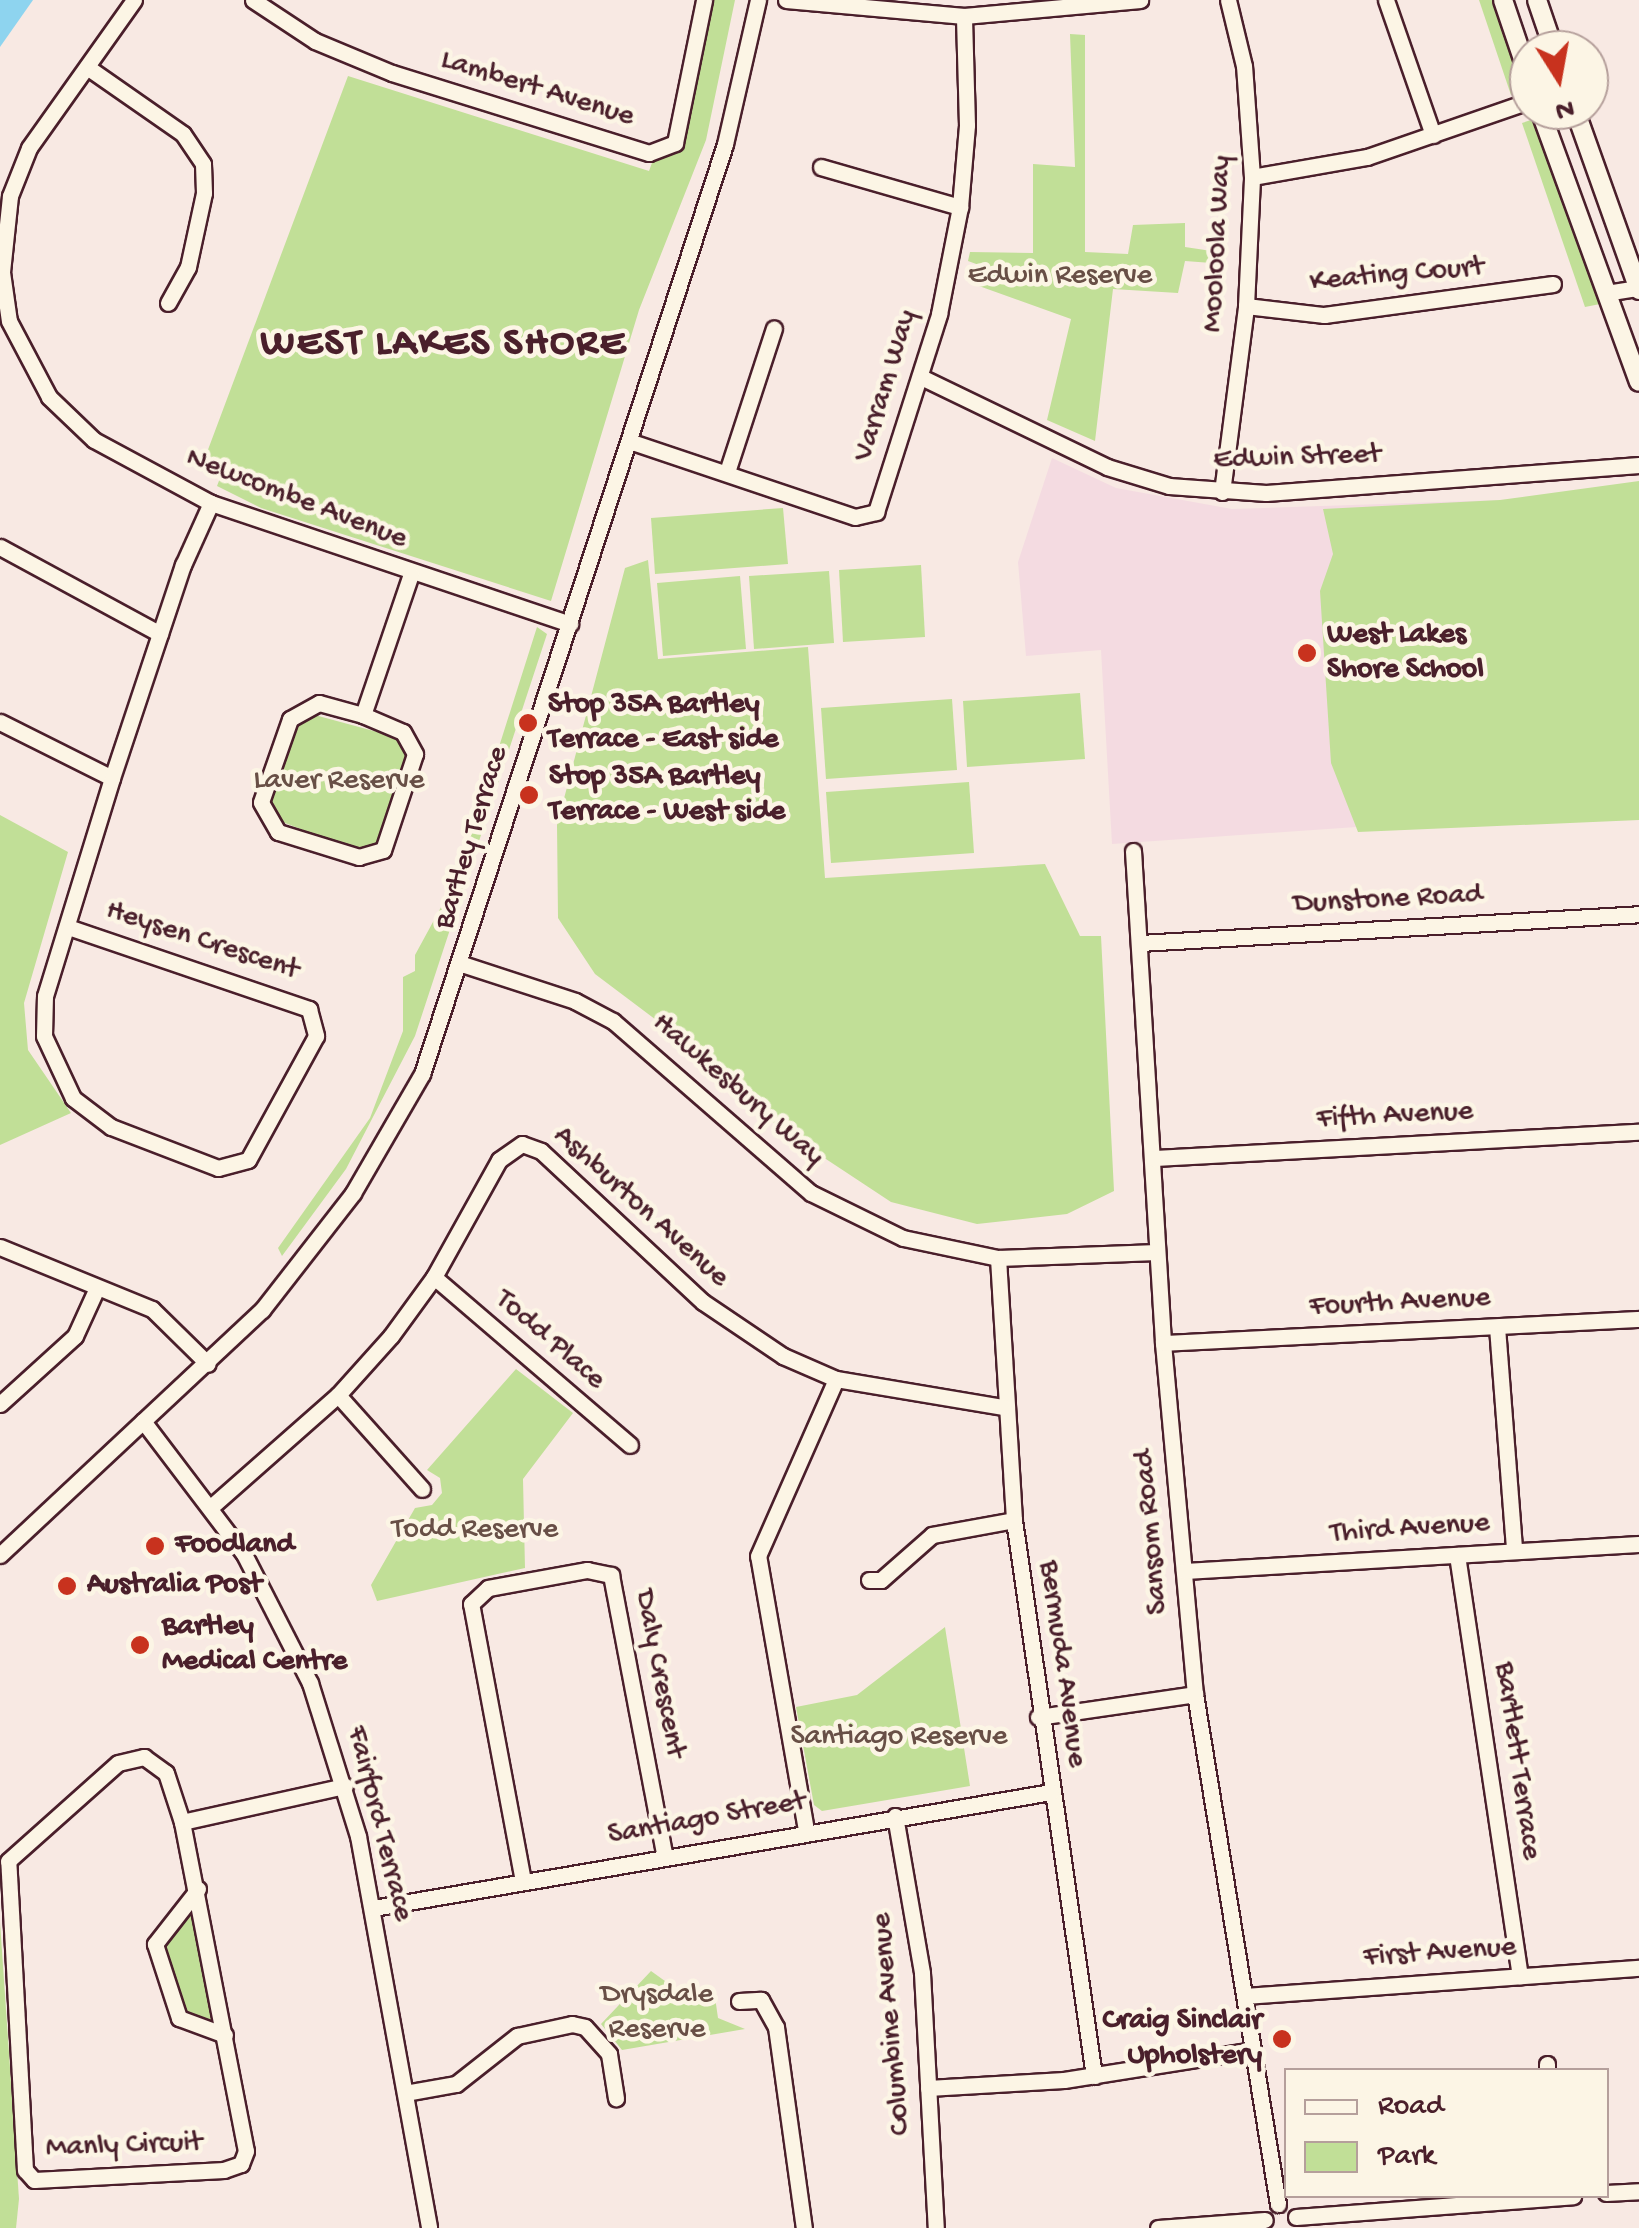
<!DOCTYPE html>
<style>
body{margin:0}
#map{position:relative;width:1639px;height:2228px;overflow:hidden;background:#f8e9e3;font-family:"Gochi Hand",sans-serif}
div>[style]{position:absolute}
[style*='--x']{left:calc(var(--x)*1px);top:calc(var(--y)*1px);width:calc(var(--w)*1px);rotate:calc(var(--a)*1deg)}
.built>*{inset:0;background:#f4dbe1}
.green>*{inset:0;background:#c1df97}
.water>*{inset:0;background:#8ed4ef}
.roads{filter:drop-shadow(2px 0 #4a1f2b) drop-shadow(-2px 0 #4a1f2b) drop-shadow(0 2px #4a1f2b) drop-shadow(0 -2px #4a1f2b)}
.minor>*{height:15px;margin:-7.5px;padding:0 7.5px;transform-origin:7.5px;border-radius:7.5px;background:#fcf5e5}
.major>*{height:18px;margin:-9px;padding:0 9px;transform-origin:9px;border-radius:9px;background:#fcf5e5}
.dots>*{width:28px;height:28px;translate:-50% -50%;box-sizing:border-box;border:5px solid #fcf5e5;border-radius:50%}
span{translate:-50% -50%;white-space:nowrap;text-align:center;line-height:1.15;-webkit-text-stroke:9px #fcf5e5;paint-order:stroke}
.street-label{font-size:30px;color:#4a1f2b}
.park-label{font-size:30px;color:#684f46}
.poi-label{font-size:30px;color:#4a1f2b;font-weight:700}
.left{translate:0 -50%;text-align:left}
.right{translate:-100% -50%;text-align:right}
.district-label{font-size:40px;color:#4a1f2b;font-weight:700;letter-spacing:2.5px}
.legend{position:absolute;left:1284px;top:2068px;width:325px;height:130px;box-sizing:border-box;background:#fcf5e5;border:2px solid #b59f9b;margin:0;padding:12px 18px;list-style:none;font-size:30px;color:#4a1f2b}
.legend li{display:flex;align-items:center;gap:20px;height:50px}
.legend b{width:50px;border:2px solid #b59f9b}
.north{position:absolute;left:1509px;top:30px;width:100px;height:100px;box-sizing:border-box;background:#fcf5e5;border:2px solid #b59f9b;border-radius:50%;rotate:169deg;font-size:28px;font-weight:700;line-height:40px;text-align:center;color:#4a1f2b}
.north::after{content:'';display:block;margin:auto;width:35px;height:45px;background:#c8321e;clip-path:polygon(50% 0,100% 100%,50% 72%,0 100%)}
</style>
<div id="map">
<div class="built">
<i style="clip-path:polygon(1052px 458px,1116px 488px,1232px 509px,1500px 500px,1529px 815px,1112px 844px,1101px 650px,1026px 656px,1018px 562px)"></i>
</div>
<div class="green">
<i style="clip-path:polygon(711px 0,735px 0,706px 140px,639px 310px,551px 601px,261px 508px,217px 486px,225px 465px,206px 455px,348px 76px,649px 171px,653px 160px,683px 144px)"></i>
<i style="clip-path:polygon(1479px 0,1497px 0,1527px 89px,1511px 95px)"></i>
<i style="clip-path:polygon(1070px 34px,1085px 35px,1085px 252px,1128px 254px,1133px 225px,1185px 223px,1185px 247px,1225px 253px,1225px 264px,1185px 261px,1178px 293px,1113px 289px,1095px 441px,1047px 420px,1071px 319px,979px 286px,979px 265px,968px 261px,970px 252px,1033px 253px,1033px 164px,1075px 167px)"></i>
<i style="clip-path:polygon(1537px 118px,1600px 304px,1585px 307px,1522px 123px)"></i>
<i style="clip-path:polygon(1639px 481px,1639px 820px,1358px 832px,1331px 763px,1320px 591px,1333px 554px,1323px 509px,1500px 500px)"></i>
<i style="clip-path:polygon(783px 508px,788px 564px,655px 574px,651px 518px)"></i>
<i style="clip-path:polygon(648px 560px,658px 659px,808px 647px,825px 878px,1045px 864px,1080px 936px,1101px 936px,1114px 1191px,1067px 1214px,977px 1224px,891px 1202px,779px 1128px,716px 1065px,595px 974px,558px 918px,557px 825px,625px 568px)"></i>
<i style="clip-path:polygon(921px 565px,925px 637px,843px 642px,839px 570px)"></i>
<i style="clip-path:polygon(829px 571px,834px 643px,754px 649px,749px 576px)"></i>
<i style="clip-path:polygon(740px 576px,746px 649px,663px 656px,657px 583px)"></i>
<i style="clip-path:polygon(537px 627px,547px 634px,415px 1036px,346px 1169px,282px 1256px,278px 1248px,370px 1118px,403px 1031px,403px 977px,415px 971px,415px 955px,458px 876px)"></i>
<i style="clip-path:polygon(1080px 693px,1085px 759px,967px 767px,963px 701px)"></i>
<i style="clip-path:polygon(952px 699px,957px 770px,826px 779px,821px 708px)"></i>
<i style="clip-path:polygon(311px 714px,396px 737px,408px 754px,376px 844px,356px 850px,277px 820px,270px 804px,296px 727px)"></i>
<i style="clip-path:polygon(969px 782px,974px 853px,831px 863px,826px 792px)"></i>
<i style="clip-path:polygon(0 815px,68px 852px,24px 1003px,28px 1050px,71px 1113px,0 1145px)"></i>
<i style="clip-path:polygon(516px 1369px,573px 1413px,523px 1479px,525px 1568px,377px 1601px,371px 1585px,415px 1508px,432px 1505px,442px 1493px,440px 1478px,427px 1470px)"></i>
<i style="clip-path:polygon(945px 1627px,970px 1786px,822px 1811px,814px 1805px,796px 1707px,857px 1695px)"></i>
<i style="clip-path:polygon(198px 1889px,225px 2035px,169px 2005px,161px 1932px)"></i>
<i style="clip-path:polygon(0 1922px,19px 2199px,16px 2228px,0 2228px)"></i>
<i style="clip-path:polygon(651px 1971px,683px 1994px,715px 1997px,718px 2018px,745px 2029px,622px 2050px,601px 2024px)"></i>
</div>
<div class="water">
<i style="clip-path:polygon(0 0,33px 0,0 47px)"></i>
</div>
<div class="roads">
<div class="minor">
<i style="--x:134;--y:0;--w:181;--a:125.4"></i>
<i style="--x:29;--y:148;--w:52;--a:111.6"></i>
<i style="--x:10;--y:196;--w:76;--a:96"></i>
<i style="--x:2;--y:272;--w:49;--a:81.9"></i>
<i style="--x:9;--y:321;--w:86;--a:62.2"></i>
<i style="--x:49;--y:397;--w:62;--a:43.7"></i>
<i style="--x:94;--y:440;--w:133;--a:28.3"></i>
<i style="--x:211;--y:503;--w:379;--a:18.6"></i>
<i style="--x:253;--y:0;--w:74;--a:33.5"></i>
<i style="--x:315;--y:41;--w:83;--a:22.6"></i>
<i style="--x:392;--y:73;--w:269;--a:17.3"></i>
<i style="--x:649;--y:153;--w:28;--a:-21"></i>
<i style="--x:675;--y:143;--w:146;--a:-78.5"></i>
<i style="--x:786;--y:0;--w:179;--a:5.1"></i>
<i style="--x:964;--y:16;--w:177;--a:-5.2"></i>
<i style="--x:1386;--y:0;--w:143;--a:70.8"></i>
<i style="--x:87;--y:67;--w:117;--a:34.9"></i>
<i style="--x:183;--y:134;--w:36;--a:56"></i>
<i style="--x:203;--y:164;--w:29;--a:88"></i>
<i style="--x:204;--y:193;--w:76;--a:102.2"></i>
<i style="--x:188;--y:267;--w:41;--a:119.1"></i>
<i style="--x:821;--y:167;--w:145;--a:16.1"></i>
<i style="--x:1252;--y:177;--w:117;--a:-9.9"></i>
<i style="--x:1367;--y:157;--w:171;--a:-19.1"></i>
<i style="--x:1606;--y:293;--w:33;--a:-9"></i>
<i style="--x:1246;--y:306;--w:79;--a:6.6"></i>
<i style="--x:1324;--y:315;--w:231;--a:-7.7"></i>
<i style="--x:921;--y:377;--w:207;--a:25.8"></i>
<i style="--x:1107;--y:467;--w:65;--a:17"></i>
<i style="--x:1169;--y:486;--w:97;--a:4.1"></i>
<i style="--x:1266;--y:493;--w:374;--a:-4.3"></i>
<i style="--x:629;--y:441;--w:238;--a:18.6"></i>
<i style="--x:855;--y:517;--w:22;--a:-13"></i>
<i style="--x:876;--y:512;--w:208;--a:-72.3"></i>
<i style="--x:939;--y:314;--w:109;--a:-78.9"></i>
<i style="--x:960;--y:207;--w:82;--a:-85.1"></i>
<i style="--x:967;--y:125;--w:109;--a:-91.6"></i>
<i style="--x:727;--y:472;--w:151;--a:-71.9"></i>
<i style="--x:1222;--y:492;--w:188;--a:-82.6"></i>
<i style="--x:1246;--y:306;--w:129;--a:-87.3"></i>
<i style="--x:1252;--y:177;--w:111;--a:-94.1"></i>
<i style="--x:1244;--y:66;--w:68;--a:-103.6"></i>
<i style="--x:0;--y:547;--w:182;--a:28.5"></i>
<i style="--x:363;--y:715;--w:43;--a:23"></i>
<i style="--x:403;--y:732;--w:25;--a:61"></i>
<i style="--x:415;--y:754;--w:101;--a:108.4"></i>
<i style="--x:383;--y:850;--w:25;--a:164"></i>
<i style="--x:359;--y:857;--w:85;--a:-162.8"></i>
<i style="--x:278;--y:832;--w:34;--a:-120"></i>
<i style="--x:261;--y:802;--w:88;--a:-70.7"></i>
<i style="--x:290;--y:719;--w:33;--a:-29"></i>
<i style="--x:319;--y:703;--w:46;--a:15.3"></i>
<i style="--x:363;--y:715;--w:149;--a:-71.2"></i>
<i style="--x:0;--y:722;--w:125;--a:26.6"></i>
<i style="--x:1133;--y:851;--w:493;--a:86.5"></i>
<i style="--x:1163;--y:1343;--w:352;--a:84.8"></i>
<i style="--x:1195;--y:1694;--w:517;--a:80.76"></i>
<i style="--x:68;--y:927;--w:255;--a:18.8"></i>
<i style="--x:309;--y:1009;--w:28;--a:75"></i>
<i style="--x:316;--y:1036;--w:141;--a:118.7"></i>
<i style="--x:248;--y:1160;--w:31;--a:165"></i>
<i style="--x:218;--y:1168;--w:115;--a:-159"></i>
<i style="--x:111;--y:1127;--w:48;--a:-142.7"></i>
<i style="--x:73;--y:1098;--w:68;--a:-115.1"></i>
<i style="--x:44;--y:1036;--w:40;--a:-88.6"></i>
<i style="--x:45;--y:996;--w:228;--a:-72.9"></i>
<i style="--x:112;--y:778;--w:225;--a:-71.6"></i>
<i style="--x:183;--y:565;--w:68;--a:-65.7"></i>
<i style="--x:1140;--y:943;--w:500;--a:-3.3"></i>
<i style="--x:462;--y:964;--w:119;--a:18.1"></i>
<i style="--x:575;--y:1001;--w:43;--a:27.8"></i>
<i style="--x:613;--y:1021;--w:262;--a:41"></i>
<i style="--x:811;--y:1193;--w:102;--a:26.1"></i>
<i style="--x:903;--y:1238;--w:97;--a:11.9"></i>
<i style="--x:998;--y:1258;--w:159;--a:-2.2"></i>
<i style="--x:1153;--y:1158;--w:487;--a:-3.1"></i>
<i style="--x:0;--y:1247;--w:164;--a:22.2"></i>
<i style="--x:152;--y:1309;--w:78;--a:44.5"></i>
<i style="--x:998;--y:1258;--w:262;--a:86.5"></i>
<i style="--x:1014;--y:1520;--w:562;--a:81.81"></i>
<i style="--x:434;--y:1277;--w:258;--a:40.6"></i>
<i style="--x:1497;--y:1327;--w:224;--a:85.6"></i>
<i style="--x:1163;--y:1343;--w:477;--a:-2.9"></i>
<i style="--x:338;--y:1395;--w:126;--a:48.2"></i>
<i style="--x:0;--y:1404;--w:101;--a:-42.2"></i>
<i style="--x:75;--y:1336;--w:51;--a:-65.5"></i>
<i style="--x:143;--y:1421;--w:167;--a:52.8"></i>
<i style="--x:244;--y:1554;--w:145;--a:62.9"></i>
<i style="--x:310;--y:1683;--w:160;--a:72.6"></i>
<i style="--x:358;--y:1836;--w:398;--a:79.7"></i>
<i style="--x:212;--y:1506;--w:168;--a:-41.4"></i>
<i style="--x:338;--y:1395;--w:79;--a:-48.1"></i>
<i style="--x:391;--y:1336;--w:73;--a:-53.9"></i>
<i style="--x:434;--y:1277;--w:134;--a:-60.9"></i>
<i style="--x:499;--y:1160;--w:28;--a:-35"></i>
<i style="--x:522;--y:1144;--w:20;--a:20"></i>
<i style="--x:541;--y:1151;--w:221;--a:43"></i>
<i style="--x:703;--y:1302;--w:97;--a:34"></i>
<i style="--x:783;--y:1356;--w:58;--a:23.5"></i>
<i style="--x:836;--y:1379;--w:170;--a:9.5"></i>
<i style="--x:0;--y:1555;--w:359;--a:-43.1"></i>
<i style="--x:262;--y:1310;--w:148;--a:-52.1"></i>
<i style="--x:353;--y:1193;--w:138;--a:-59.9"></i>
<i style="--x:422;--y:1074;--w:978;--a:-71.95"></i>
<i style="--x:725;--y:144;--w:148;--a:-77.1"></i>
<i style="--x:1457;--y:1555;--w:426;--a:81.5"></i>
<i style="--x:1184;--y:1571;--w:456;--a:-3.4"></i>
<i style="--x:869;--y:1580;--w:12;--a:0"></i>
<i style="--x:881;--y:1580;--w:68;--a:-41.4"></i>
<i style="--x:932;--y:1535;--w:83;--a:-10.4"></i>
<i style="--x:1038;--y:1717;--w:159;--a:-8.3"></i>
<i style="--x:144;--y:1757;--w:27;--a:36"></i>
<i style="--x:166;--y:1773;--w:52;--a:71.9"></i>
<i style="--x:182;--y:1822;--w:335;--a:79"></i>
<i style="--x:246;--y:2151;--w:14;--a:111"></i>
<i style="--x:241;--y:2164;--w:18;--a:161"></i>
<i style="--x:224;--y:2170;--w:190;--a:177"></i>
<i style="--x:34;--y:2180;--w:13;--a:-132"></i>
<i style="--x:25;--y:2170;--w:309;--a:-93.1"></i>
<i style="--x:8;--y:1861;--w:147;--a:-41.7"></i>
<i style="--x:118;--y:1763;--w:27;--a:-13"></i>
<i style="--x:895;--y:1816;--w:159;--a:80.2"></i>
<i style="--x:922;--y:1973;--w:255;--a:86.9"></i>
<i style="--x:182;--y:1822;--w:167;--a:-12.5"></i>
<i style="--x:806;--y:1830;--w:278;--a:-99.9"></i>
<i style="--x:758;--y:1556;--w:193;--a:-66.2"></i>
<i style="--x:523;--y:1881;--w:282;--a:-100.6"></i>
<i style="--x:471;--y:1604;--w:23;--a:-43"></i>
<i style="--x:488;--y:1588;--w:101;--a:-10.3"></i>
<i style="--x:587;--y:1570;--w:25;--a:12"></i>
<i style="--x:611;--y:1575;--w:284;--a:79.2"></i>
<i style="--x:198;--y:1889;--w:70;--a:128"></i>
<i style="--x:155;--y:1944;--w:78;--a:72"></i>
<i style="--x:179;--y:2018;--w:49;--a:20.3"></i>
<i style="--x:373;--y:1908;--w:688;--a:-9.71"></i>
<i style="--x:1245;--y:1996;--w:395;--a:-4.1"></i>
<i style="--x:739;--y:2001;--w:22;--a:-3"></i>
<i style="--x:761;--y:2000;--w:31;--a:61"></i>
<i style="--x:776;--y:2027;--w:203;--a:82.1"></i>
<i style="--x:1547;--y:2064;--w:6;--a:90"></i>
<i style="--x:928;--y:2088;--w:136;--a:-3.4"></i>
<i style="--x:1064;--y:2080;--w:191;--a:-9"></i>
<i style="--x:405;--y:2093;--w:52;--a:-10"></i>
<i style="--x:456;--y:2084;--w:78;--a:-38.2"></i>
<i style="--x:517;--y:2036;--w:56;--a:-12.3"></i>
<i style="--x:572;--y:2024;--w:13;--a:13"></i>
<i style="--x:585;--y:2027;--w:36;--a:48"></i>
<i style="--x:609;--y:2054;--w:45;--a:81"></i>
<i style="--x:1606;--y:2193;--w:33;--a:-3"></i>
<i style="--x:1296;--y:2217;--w:278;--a:-4.3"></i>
<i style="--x:1158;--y:2228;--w:107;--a:-4.3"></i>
</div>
<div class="major">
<i style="--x:1503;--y:0;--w:81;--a:71.3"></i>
<i style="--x:1537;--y:0;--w:53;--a:71.2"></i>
<i style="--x:1540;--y:110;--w:289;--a:70"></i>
<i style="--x:1575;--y:110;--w:191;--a:70.4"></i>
</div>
</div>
<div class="dots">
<i style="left:1307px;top:653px;background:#c8321e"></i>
<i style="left:528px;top:723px;background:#c8321e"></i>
<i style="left:529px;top:795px;background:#c8321e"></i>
<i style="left:155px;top:1546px;background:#c8321e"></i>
<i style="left:67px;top:1586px;background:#c8321e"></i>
<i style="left:140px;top:1645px;background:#c8321e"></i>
<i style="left:1282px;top:2039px;background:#c8321e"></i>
</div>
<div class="street-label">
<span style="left:537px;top:90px;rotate:17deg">Lambert Avenue</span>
<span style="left:1219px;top:244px;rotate:-87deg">Mooloola Way</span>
<span style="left:1397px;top:276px;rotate:-5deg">Keating Court</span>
<span style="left:887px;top:386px;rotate:-73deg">Varram Way</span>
<span style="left:1297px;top:459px;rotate:-2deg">Edwin Street</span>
<span style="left:296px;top:500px;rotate:21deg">Newcombe Avenue</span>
<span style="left:473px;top:838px;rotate:-73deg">Bartley Terrace</span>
<span style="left:1388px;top:901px;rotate:-3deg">Dunstone Road</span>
<span style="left:202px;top:942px;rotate:18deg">Heysen Crescent</span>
<span style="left:737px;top:1091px;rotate:41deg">Hawkesbury Way</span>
<span style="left:1395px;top:1117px;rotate:-3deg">Fifth Avenue</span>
<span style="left:640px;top:1208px;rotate:42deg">Ashburton Avenue</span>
<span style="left:1400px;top:1304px;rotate:-3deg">Fourth Avenue</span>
<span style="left:549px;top:1341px;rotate:41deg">Todd Place</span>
<span style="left:1410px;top:1530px;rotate:-4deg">Third Avenue</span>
<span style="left:1153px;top:1532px;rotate:-95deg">Sansom Road</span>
<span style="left:1061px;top:1664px;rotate:82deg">Bermuda Avenue</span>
<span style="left:658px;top:1674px;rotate:79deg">Daly Crescent</span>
<span style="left:1516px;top:1761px;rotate:82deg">Bartlett Terrace</span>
<span style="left:707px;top:1820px;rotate:-10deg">Santiago Street</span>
<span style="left:378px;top:1824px;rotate:76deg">Fairford Terrace</span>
<span style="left:1440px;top:1954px;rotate:-4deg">First Avenue</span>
<span style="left:893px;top:2024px;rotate:-95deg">Columbine Avenue</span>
<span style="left:124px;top:2147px;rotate:-2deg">Manly Circuit</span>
</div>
<div class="park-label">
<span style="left:1060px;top:277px">Edwin Reserve</span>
<span style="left:339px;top:782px">Laver Reserve</span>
<span style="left:475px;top:1531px">Todd Reserve</span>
<span style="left:899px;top:1738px">Santiago Reserve</span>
<span style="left:657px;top:2013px">Drysdale<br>Reserve</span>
</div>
<div class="poi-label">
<span class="left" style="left:1327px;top:653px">West Lakes<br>Shore School</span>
<span class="left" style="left:548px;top:723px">Stop 35A Bartley<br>Terrace - East side</span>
<span class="left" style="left:549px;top:795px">Stop 35A Bartley<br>Terrace - West side</span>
<span class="left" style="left:175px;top:1546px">Foodland</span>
<span class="left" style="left:87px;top:1586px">Australia Post</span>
<span class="left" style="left:162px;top:1645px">Bartley<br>Medical Centre</span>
<span class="right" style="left:1262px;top:2039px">Craig Sinclair<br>Upholstery</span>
</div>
<div class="district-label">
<span style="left:444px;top:345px">WEST LAKES SHORE</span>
</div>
<ul class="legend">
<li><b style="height:12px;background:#fcf5e5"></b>Road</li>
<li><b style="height:28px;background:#c1df97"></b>Park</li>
</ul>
<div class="north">N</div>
</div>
